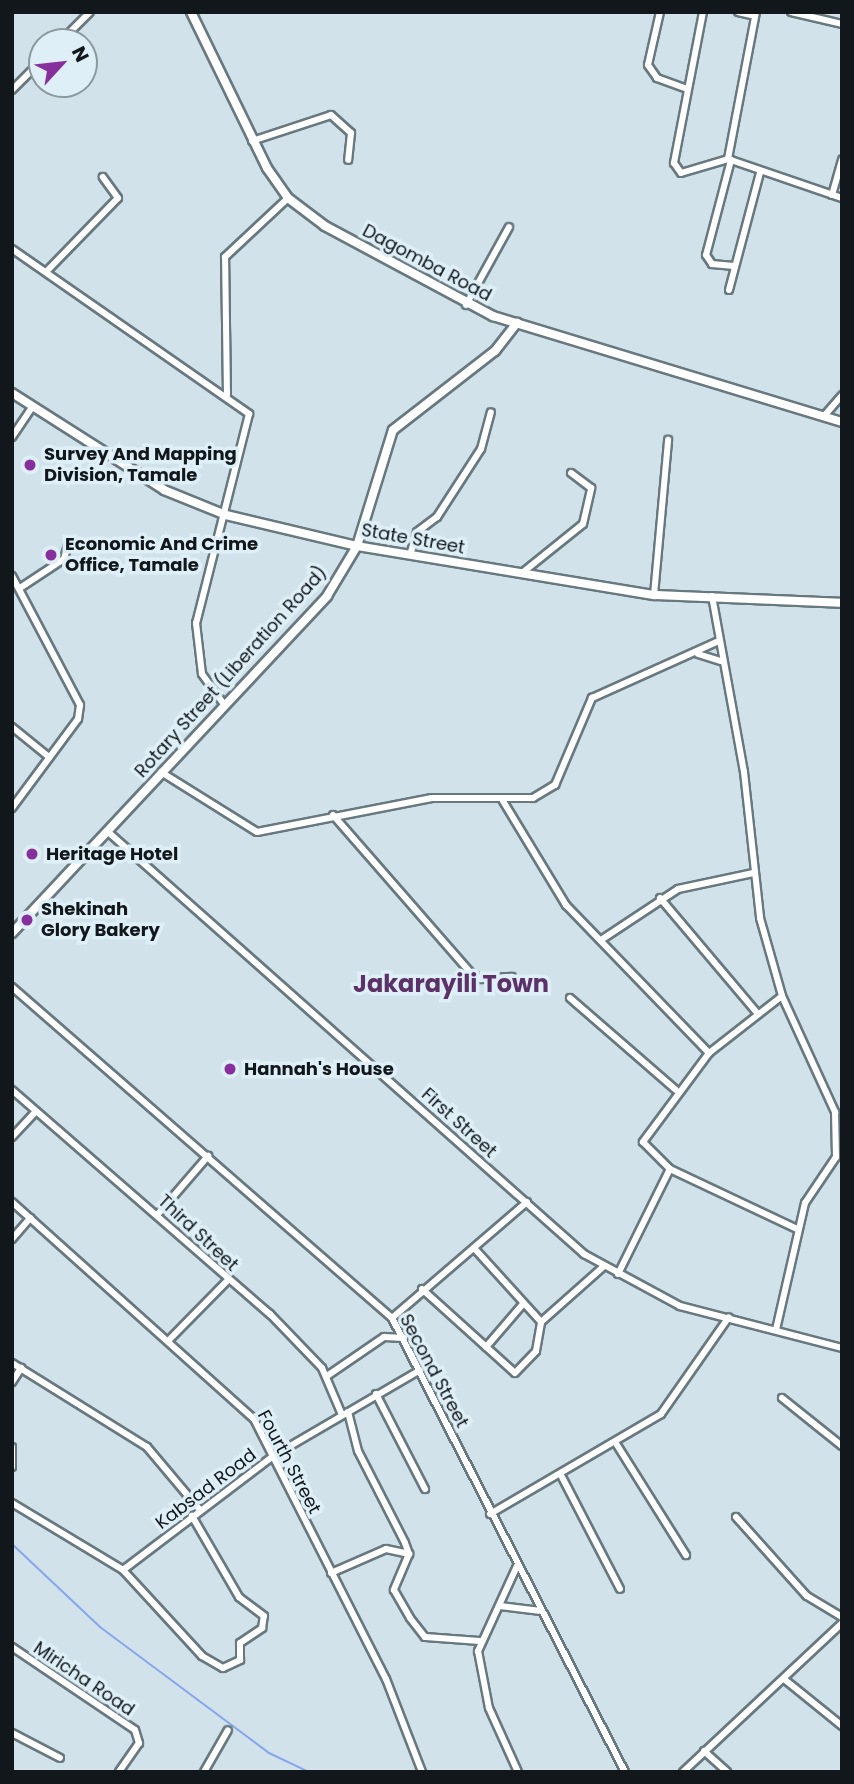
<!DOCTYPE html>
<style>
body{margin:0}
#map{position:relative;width:854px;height:1784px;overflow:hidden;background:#d1e2ea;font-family:Poppins,sans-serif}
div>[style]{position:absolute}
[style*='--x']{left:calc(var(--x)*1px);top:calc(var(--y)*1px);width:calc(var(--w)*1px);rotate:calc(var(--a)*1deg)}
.stream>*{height:2px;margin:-1px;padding:0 1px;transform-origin:1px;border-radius:1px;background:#86a7ed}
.roads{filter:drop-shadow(2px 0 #68787f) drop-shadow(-2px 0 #68787f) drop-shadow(0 2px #68787f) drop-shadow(0 -2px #68787f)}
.minor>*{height:6px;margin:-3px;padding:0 3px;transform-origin:3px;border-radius:3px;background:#fff}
.tertiary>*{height:8px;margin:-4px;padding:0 4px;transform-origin:4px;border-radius:4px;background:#fff}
.dots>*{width:19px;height:19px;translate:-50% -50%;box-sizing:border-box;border:4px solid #deeff8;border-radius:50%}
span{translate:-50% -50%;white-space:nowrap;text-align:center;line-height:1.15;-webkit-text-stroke:7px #deeff8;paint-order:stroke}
.street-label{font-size:18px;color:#11171a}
.poi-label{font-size:18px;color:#11171a;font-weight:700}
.left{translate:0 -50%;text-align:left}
.district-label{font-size:24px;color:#5c3167;font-weight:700}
.frame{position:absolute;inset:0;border:14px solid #11171a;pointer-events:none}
.north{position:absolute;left:28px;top:28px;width:70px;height:70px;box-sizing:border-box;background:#deeff8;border:2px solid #8c999f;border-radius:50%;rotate:63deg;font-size:19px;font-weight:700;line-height:28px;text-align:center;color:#11171a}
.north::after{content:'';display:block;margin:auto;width:24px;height:32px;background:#872f9c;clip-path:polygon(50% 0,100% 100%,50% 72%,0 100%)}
</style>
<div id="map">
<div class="stream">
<i style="--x:12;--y:1544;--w:121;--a:43.3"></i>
<i style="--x:100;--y:1627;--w:211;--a:36.7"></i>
<i style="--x:269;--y:1753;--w:44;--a:25.4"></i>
</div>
<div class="roads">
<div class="minor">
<i style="--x:660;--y:12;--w:54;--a:102.8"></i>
<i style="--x:648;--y:65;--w:16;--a:55"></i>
<i style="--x:657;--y:78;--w:30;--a:20"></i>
<i style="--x:703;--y:12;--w:154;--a:100.9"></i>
<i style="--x:674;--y:163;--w:12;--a:55"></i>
<i style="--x:681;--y:173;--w:49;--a:-16.6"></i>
<i style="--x:738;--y:12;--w:17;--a:13"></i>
<i style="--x:756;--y:12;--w:150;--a:100.8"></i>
<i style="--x:728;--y:159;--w:120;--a:18.9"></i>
<i style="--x:791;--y:12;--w:52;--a:13.2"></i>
<i style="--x:60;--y:42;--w:42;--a:-45"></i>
<i style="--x:12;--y:90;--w:42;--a:-45"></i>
<i style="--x:252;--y:141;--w:83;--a:-18.2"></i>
<i style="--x:331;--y:115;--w:27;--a:42"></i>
<i style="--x:351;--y:133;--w:27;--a:96"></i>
<i style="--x:731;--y:160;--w:98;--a:104.7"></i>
<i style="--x:706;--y:255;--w:11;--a:56"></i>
<i style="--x:712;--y:264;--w:22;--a:5"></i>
<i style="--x:832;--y:195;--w:37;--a:-74"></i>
<i style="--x:12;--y:249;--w:289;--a:34.8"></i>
<i style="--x:249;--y:414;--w:216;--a:104.2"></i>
<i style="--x:196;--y:623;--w:51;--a:83.3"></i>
<i style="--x:202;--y:674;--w:37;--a:54"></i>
<i style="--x:46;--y:272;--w:103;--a:-45.8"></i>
<i style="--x:118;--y:198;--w:26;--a:-126"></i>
<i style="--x:729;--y:290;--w:121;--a:-75.2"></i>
<i style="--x:466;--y:305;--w:89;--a:-61.1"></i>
<i style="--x:227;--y:395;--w:138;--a:-90.8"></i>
<i style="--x:225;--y:257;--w:86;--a:-43.1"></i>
<i style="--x:824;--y:416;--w:28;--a:-49"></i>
<i style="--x:12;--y:437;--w:37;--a:-56"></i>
<i style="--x:410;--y:555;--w:24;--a:-73"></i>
<i style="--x:417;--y:532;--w:25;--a:-37"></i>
<i style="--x:437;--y:517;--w:81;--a:-57.1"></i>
<i style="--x:481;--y:449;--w:38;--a:-75"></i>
<i style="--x:522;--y:573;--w:78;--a:-38.8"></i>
<i style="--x:583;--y:524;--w:37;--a:-77"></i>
<i style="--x:591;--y:488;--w:25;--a:-143"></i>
<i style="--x:12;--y:576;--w:146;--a:62.2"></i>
<i style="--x:80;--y:705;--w:14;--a:98"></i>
<i style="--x:78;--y:719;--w:111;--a:126.6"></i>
<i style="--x:20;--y:588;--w:53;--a:-33.4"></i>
<i style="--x:64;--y:559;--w:18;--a:-74"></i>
<i style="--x:654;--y:595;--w:156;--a:-84.8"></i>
<i style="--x:712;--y:596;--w:179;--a:79.7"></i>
<i style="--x:744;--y:772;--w:147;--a:83.7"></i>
<i style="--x:760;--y:918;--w:81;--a:74.2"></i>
<i style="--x:782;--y:996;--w:128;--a:65.4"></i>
<i style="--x:835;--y:1112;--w:45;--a:88.7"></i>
<i style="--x:836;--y:1157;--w:55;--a:124"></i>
<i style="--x:805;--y:1203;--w:130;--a:102.9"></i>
<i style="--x:698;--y:654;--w:24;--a:17"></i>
<i style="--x:12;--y:727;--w:48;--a:39"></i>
<i style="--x:161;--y:772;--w:113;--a:32"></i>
<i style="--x:257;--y:832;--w:178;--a:-11"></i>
<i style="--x:432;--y:798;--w:101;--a:0"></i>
<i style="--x:533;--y:798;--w:26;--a:-31"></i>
<i style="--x:555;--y:785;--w:95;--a:-67"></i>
<i style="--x:592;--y:698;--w:139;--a:-24.2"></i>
<i style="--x:503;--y:801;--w:122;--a:58.8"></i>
<i style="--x:566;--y:905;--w:206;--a:46"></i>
<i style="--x:333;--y:815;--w:210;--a:48.9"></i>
<i style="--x:471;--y:973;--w:12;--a:31"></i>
<i style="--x:481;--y:979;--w:31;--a:-4"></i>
<i style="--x:107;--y:831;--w:638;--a:41.57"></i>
<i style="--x:584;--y:1254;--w:109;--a:28.4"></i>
<i style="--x:680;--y:1306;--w:167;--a:14.5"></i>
<i style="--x:660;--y:898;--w:152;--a:49.8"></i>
<i style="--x:601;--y:940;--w:92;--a:-33.5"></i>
<i style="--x:678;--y:889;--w:77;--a:-12"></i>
<i style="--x:12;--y:987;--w:504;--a:41.06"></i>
<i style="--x:392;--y:1318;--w:510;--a:62.83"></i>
<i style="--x:782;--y:996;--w:93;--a:142"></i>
<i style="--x:709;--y:1053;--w:111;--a:126.6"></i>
<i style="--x:643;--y:1142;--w:38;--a:45"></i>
<i style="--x:670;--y:1169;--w:140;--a:25.3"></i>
<i style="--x:570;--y:998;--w:140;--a:41"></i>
<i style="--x:12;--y:1090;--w:342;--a:41"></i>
<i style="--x:270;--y:1314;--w:75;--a:46.1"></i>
<i style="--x:322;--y:1368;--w:51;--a:66.9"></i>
<i style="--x:12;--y:1137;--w:35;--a:-47"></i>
<i style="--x:12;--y:1202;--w:325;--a:41.9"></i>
<i style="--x:254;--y:1419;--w:292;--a:63.1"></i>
<i style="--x:386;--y:1679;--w:100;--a:68.8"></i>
<i style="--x:158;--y:1214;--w:77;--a:-49.2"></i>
<i style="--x:12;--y:1239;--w:28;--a:-49"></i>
<i style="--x:474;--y:1248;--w:100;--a:47.8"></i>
<i style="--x:541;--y:1322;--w:84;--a:-41.6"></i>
<i style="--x:618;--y:1274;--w:117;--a:-63.7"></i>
<i style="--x:422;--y:1289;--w:125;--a:42.1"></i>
<i style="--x:515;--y:1373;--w:30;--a:-46"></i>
<i style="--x:536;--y:1351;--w:29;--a:-80"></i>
<i style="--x:392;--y:1318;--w:178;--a:-40.7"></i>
<i style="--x:169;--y:1340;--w:84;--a:-45.5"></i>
<i style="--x:486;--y:1347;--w:57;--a:-49.3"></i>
<i style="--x:12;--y:1363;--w:159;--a:31.9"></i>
<i style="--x:147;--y:1447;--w:82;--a:49.9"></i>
<i style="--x:327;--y:1376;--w:69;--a:-34.4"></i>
<i style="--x:384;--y:1337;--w:20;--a:3"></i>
<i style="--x:12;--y:1382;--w:17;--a:-57"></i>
<i style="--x:376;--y:1394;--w:107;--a:62.7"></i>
<i style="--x:782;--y:1398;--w:77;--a:38.7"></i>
<i style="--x:348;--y:1412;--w:40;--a:75.6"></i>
<i style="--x:358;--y:1451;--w:103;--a:62.9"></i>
<i style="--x:405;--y:1543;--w:12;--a:70"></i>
<i style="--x:409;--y:1554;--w:39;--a:113"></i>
<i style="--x:394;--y:1590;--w:32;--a:60"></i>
<i style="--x:410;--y:1618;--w:24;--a:52"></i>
<i style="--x:425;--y:1637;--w:55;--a:4.2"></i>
<i style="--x:617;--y:1445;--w:130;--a:57.9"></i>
<i style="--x:12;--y:1447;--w:20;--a:90"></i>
<i style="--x:562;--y:1477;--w:126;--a:62.6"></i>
<i style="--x:12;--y:1503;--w:130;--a:31.1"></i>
<i style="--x:123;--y:1570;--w:188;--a:-37.2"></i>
<i style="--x:273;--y:1456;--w:170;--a:-30.3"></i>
<i style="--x:490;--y:1514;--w:198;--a:-30.3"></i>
<i style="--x:661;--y:1414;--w:118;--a:-55"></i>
<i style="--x:736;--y:1517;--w:106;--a:48.1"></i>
<i style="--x:807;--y:1596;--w:41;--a:31"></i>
<i style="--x:517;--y:1566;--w:94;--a:114.6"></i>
<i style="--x:478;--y:1651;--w:58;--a:79.1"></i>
<i style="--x:489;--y:1708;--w:70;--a:65.6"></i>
<i style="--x:123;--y:1570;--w:117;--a:47.4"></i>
<i style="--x:202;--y:1656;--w:24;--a:30"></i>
<i style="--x:223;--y:1668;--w:19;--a:-25"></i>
<i style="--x:240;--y:1660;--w:17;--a:-90"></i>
<i style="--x:240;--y:1643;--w:27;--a:-34"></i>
<i style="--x:262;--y:1628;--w:12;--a:-81"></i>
<i style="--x:264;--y:1616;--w:31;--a:-143"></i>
<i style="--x:239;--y:1597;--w:94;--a:-120.1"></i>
<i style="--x:331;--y:1573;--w:60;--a:-23.6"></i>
<i style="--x:386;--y:1549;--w:24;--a:12"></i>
<i style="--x:500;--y:1606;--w:39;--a:7"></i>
<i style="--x:12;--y:1647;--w:148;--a:34"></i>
<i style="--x:135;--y:1730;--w:14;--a:73"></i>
<i style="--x:139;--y:1743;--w:35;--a:125"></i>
<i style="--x:784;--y:1679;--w:75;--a:39"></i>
<i style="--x:12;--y:1733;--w:54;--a:27.5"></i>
<i style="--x:704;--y:1751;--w:31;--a:42"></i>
<i style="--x:204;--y:1772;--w:48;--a:-60.3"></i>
<i style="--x:683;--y:1772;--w:218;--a:-43.1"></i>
</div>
<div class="tertiary">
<i style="--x:191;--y:12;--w:174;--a:64"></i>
<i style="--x:267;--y:168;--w:37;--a:55"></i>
<i style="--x:288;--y:198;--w:46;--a:37.1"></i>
<i style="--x:325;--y:226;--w:191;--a:28.2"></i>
<i style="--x:493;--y:316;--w:365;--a:16.9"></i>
<i style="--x:12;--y:393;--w:180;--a:32.5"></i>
<i style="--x:164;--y:490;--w:67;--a:22"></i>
<i style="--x:226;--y:515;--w:135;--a:13.3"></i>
<i style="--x:357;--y:546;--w:301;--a:9.4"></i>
<i style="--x:654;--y:595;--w:188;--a:2.4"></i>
<i style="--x:12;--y:933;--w:461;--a:-46.9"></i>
<i style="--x:327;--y:596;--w:58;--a:-59"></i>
<i style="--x:357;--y:546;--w:121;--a:-72.8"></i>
<i style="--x:393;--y:430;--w:129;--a:-37.8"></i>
<i style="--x:495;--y:351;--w:36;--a:-52"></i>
</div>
</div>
<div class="dots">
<i style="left:30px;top:465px;background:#872f9c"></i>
<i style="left:51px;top:555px;background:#872f9c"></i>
<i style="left:32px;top:854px;background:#872f9c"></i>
<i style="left:27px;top:920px;background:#872f9c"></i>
<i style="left:230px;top:1069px;background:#872f9c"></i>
</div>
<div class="street-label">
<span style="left:427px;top:263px;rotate:28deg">Dagomba Road</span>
<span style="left:413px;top:539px;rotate:10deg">State Street</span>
<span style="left:231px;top:672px;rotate:-48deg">Rotary Street (Liberation Road)</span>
<span style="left:459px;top:1123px;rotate:42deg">First Street</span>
<span style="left:198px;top:1233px;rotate:43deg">Third Street</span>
<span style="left:434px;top:1371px;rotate:62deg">Second Street</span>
<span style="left:289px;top:1462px;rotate:62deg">Fourth Street</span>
<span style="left:206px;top:1489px;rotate:-37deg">Kabsad Road</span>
<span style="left:84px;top:1679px;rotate:34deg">Miricha Road</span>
</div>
<div class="poi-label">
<span class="left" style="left:44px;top:465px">Survey And Mapping<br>Division, Tamale</span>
<span class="left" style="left:65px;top:555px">Economic And Crime<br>Office, Tamale</span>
<span class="left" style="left:46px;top:854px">Heritage Hotel</span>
<span class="left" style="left:41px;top:920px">Shekinah<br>Glory Bakery</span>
<span class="left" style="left:244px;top:1069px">Hannah's House</span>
</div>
<div class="district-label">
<span style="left:451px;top:984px">Jakarayili Town</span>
</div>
<div class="frame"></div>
<div class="north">N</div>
</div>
